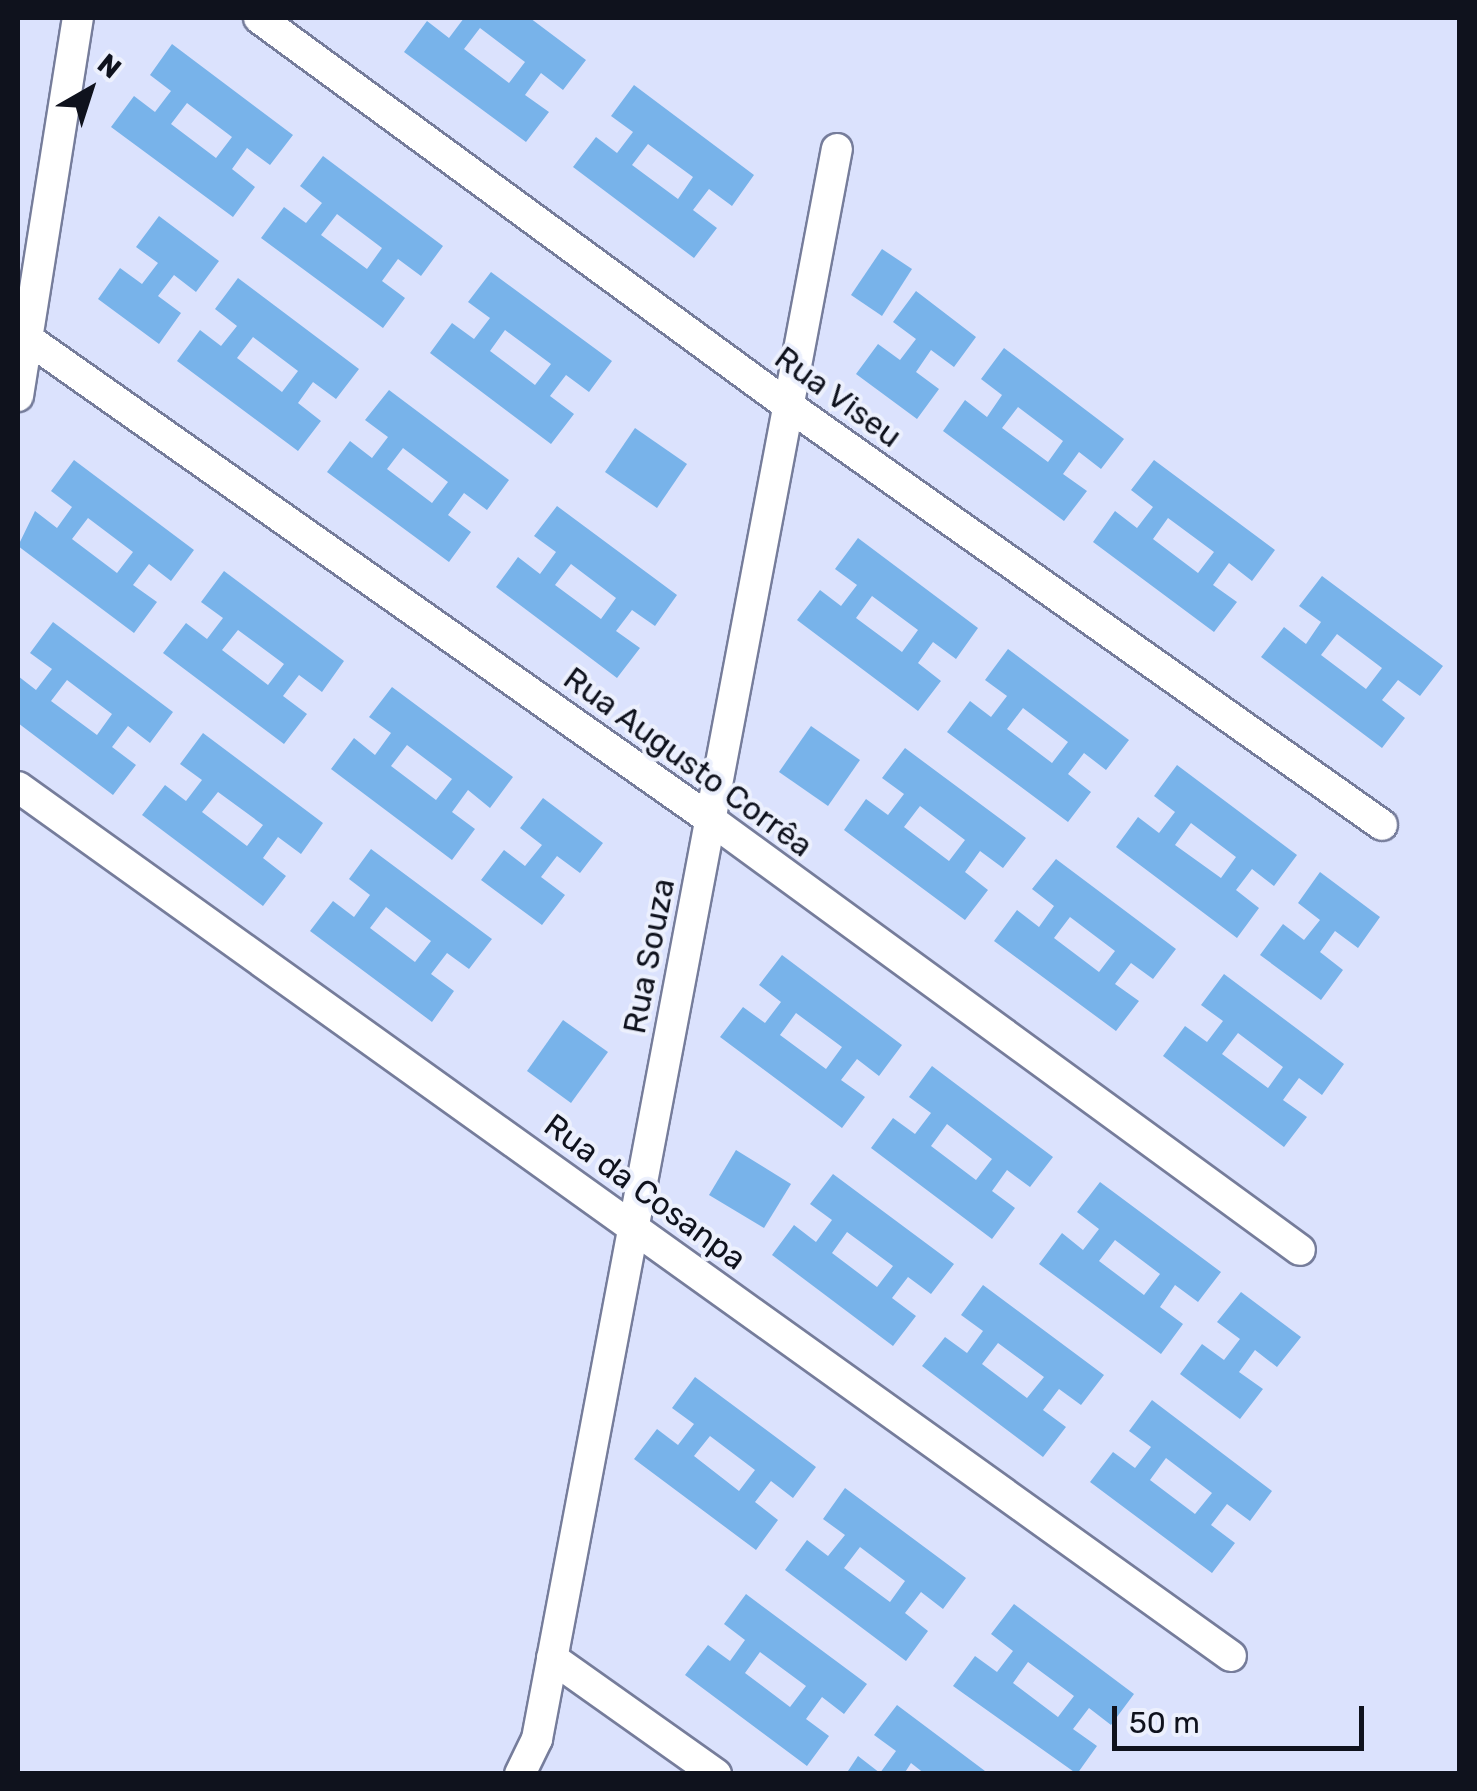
<!DOCTYPE html>
<meta charset="utf-8">
<style>
body{margin:0}
#map{position:relative;width:1477px;height:1791px;overflow:hidden;background:#dbe2fd;font-family:Rubik,sans-serif}
div>[style]{position:absolute}
[style*='--x']{left:calc(var(--x)*1px);top:calc(var(--y)*1px);width:calc(var(--w)*1px);rotate:calc(var(--a)*1deg)}
.building>*{inset:0;background:#78b3ea}
.roads{filter:drop-shadow(2px 0 #767d9b) drop-shadow(-2px 0 #767d9b) drop-shadow(0 2px #767d9b) drop-shadow(0 -2px #767d9b)}
.minor>*{height:30px;margin:-15px;padding:0 15px;transform-origin:15px;border-radius:15px;background:#fff}
span{translate:-50% -50%;white-space:nowrap;text-align:center;line-height:1.15;-webkit-text-stroke:8px #ecf0fd;paint-order:stroke}
.street-label{font-size:32px;color:#0f121d}
.frame{position:absolute;inset:0;border:20px solid #0f121d;pointer-events:none}
.north{position:absolute;left:40px;top:40px;width:100px;height:100px;-webkit-text-stroke:8px #ecf0fd;paint-order:stroke;rotate:39deg;font-size:28px;font-weight:700;line-height:40px;text-align:center;color:#0f121d}
.north::after{content:'';display:block;margin:auto;width:35px;height:45px;background:#0f121d;clip-path:polygon(50% 0,100% 100%,50% 72%,0 100%)}
.scale{position:absolute;left:1112px;top:1706px;width:252px;height:45px;box-sizing:border-box;border:5px solid #0f121d;border-top:0;padding-left:12px;font-size:30px;line-height:35px;white-space:nowrap;color:#0f121d;-webkit-text-stroke:8px #ecf0fd;paint-order:stroke}
</style>
<div id="map">
<div class="building">
<i style="clip-path:polygon(evenodd,464px 18px,530px 18px,586px 60px,563px 90px,541px 73px,525px 95px,549px 112px,526px 142px,404px 52px,427px 21px,449px 38px,464px 18px,480px 28px,525px 62px,509px 83px,464px 49px,480px 28px)"></i>
<i style="clip-path:polygon(evenodd,172px 44px,293px 135px,270px 165px,247px 148px,232px 169px,255px 187px,233px 217px,111px 127px,134px 96px,155px 112px,171px 91px,150px 75px,172px 44px,187px 103px,232px 137px,216px 158px,171px 124px,187px 103px)"></i>
<i style="clip-path:polygon(evenodd,634px 85px,754px 175px,732px 206px,709px 189px,693px 210px,717px 228px,694px 258px,573px 167px,596px 137px,617px 153px,633px 132px,611px 116px,634px 85px,648px 144px,693px 177px,678px 199px,632px 165px,648px 144px)"></i>
<i style="clip-path:polygon(evenodd,323px 156px,443px 246px,421px 276px,398px 259px,382px 281px,405px 298px,383px 328px,261px 238px,284px 207px,306px 223px,322px 203px,300px 186px,323px 156px,337px 214px,382px 248px,367px 269px,321px 235px,337px 214px)"></i>
<i style="clip-path:polygon(159px 216px,219px 261px,196px 292px,174px 275px,158px 296px,181px 313px,159px 344px,98px 299px,120px 268px,142px 284px,158px 263px,136px 247px)"></i>
<i style="clip-path:polygon(882px 249px,912px 269px,882px 316px,851px 295px)"></i>
<i style="clip-path:polygon(evenodd,491px 272px,612px 361px,589px 392px,566px 375px,550px 396px,574px 414px,551px 444px,430px 353px,452px 323px,474px 339px,490px 318px,468px 302px,491px 272px,505px 330px,551px 364px,535px 385px,490px 351px,505px 330px)"></i>
<i style="clip-path:polygon(evenodd,238px 278px,359px 369px,336px 399px,313px 382px,298px 403px,321px 421px,298px 451px,177px 361px,200px 330px,221px 346px,237px 326px,215px 309px,238px 278px,253px 337px,298px 371px,282px 392px,237px 358px,253px 337px)"></i>
<i style="clip-path:polygon(916px 291px,976px 337px,954px 367px,931px 350px,916px 372px,939px 389px,917px 419px,856px 374px,878px 344px,900px 360px,916px 339px,893px 322px)"></i>
<i style="clip-path:polygon(evenodd,1004px 348px,1124px 439px,1101px 469px,1079px 452px,1063px 474px,1087px 491px,1064px 521px,943px 431px,965px 400px,987px 417px,1002px 395px,981px 379px,1004px 348px,1018px 407px,1063px 441px,1048px 462px,1002px 428px,1018px 407px)"></i>
<i style="clip-path:polygon(evenodd,389px 390px,509px 480px,487px 510px,464px 493px,448px 515px,471px 532px,449px 562px,327px 472px,350px 441px,372px 458px,388px 437px,365px 420px,389px 390px,403px 448px,448px 482px,432px 503px,387px 469px,403px 448px)"></i>
<i style="clip-path:polygon(635px 428px,687px 464px,657px 508px,605px 472px)"></i>
<i style="clip-path:polygon(evenodd,74px 460px,194px 550px,171px 581px,149px 564px,133px 585px,157px 602px,134px 633px,18px 546px,35px 511px,57px 528px,72px 507px,51px 491px,74px 460px,88px 518px,133px 552px,117px 573px,72px 539px,88px 518px)"></i>
<i style="clip-path:polygon(evenodd,1154px 460px,1275px 550px,1252px 581px,1229px 563px,1213px 585px,1237px 602px,1214px 632px,1093px 542px,1115px 511px,1137px 528px,1153px 507px,1131px 490px,1154px 460px,1168px 518px,1214px 552px,1198px 573px,1153px 539px,1168px 518px)"></i>
<i style="clip-path:polygon(evenodd,557px 506px,677px 595px,655px 626px,632px 610px,616px 631px,640px 648px,617px 678px,496px 587px,518px 557px,540px 574px,556px 552px,534px 536px,557px 506px,571px 564px,616px 598px,601px 619px,555px 585px,571px 564px)"></i>
<i style="clip-path:polygon(evenodd,858px 538px,978px 628px,956px 659px,933px 642px,918px 663px,941px 681px,918px 711px,797px 620px,820px 590px,841px 606px,857px 585px,835px 569px,858px 538px,872px 596px,918px 630px,902px 652px,856px 618px,872px 596px)"></i>
<i style="clip-path:polygon(evenodd,224px 571px,344px 661px,322px 692px,299px 675px,283px 696px,307px 714px,284px 744px,163px 653px,186px 623px,207px 639px,223px 618px,201px 602px,224px 571px,238px 630px,284px 664px,268px 685px,222px 650px,238px 630px)"></i>
<i style="clip-path:polygon(evenodd,1322px 576px,1443px 666px,1420px 696px,1398px 680px,1382px 700px,1405px 718px,1382px 748px,1261px 657px,1284px 627px,1306px 644px,1321px 622px,1299px 606px,1322px 576px,1337px 634px,1382px 668px,1366px 689px,1321px 655px,1337px 634px)"></i>
<i style="clip-path:polygon(evenodd,53px 622px,173px 712px,150px 743px,128px 726px,112px 747px,136px 765px,113px 795px,18px 723px,18px 676px,36px 690px,52px 669px,30px 653px,53px 622px,67px 680px,112px 714px,97px 735px,51px 701px,67px 680px)"></i>
<i style="clip-path:polygon(evenodd,1008px 649px,1129px 740px,1106px 770px,1084px 753px,1068px 774px,1091px 792px,1068px 822px,947px 732px,970px 701px,991px 717px,1007px 696px,985px 680px,1008px 649px,1023px 708px,1068px 742px,1052px 763px,1007px 729px,1023px 708px)"></i>
<i style="clip-path:polygon(evenodd,392px 687px,513px 777px,490px 808px,468px 790px,452px 812px,475px 829px,452px 860px,331px 769px,354px 738px,375px 755px,391px 733px,369px 717px,392px 687px,407px 745px,452px 779px,436px 800px,391px 766px,407px 745px)"></i>
<i style="clip-path:polygon(811px 726px,860px 760px,828px 806px,779px 772px)"></i>
<i style="clip-path:polygon(evenodd,203px 733px,323px 823px,301px 854px,278px 837px,263px 858px,286px 876px,263px 906px,142px 815px,165px 785px,186px 801px,202px 780px,180px 764px,203px 733px,218px 792px,263px 825px,247px 846px,202px 812px,218px 792px)"></i>
<i style="clip-path:polygon(evenodd,905px 748px,1026px 838px,1003px 868px,980px 851px,965px 872px,988px 890px,965px 920px,844px 830px,866px 799px,888px 815px,904px 794px,882px 778px,905px 748px,920px 806px,965px 840px,949px 861px,904px 827px,920px 806px)"></i>
<i style="clip-path:polygon(evenodd,1177px 765px,1297px 855px,1274px 886px,1252px 869px,1236px 890px,1259px 908px,1237px 938px,1116px 847px,1138px 817px,1159px 833px,1175px 812px,1154px 796px,1177px 765px,1191px 823px,1236px 857px,1221px 878px,1175px 845px,1191px 823px)"></i>
<i style="clip-path:polygon(543px 798px,603px 843px,580px 873px,557px 856px,541px 877px,565px 895px,542px 925px,481px 880px,504px 850px,525px 866px,542px 845px,520px 828px)"></i>
<i style="clip-path:polygon(evenodd,371px 849px,492px 939px,469px 969px,447px 953px,431px 974px,454px 991px,432px 1022px,310px 931px,333px 901px,354px 917px,370px 895px,349px 879px,371px 849px,386px 907px,431px 941px,415px 962px,370px 928px,386px 907px)"></i>
<i style="clip-path:polygon(evenodd,1056px 859px,1176px 949px,1153px 979px,1131px 963px,1115px 984px,1139px 1001px,1116px 1031px,994px 941px,1017px 910px,1039px 927px,1054px 906px,1032px 889px,1056px 859px,1070px 917px,1115px 951px,1099px 972px,1054px 938px,1070px 917px)"></i>
<i style="clip-path:polygon(1320px 872px,1380px 917px,1358px 948px,1335px 931px,1320px 952px,1343px 970px,1321px 1000px,1260px 955px,1283px 924px,1304px 940px,1320px 920px,1298px 903px)"></i>
<i style="clip-path:polygon(evenodd,782px 955px,902px 1045px,879px 1076px,857px 1059px,841px 1080px,865px 1097px,842px 1128px,720px 1037px,743px 1007px,765px 1023px,781px 1002px,759px 985px,782px 955px,796px 1013px,842px 1047px,826px 1069px,780px 1035px,796px 1013px)"></i>
<i style="clip-path:polygon(evenodd,1224px 974px,1344px 1064px,1322px 1095px,1299px 1078px,1283px 1100px,1307px 1117px,1284px 1147px,1163px 1056px,1185px 1026px,1207px 1042px,1223px 1021px,1201px 1005px,1224px 974px,1238px 1033px,1283px 1067px,1268px 1088px,1222px 1054px,1238px 1033px)"></i>
<i style="clip-path:polygon(563px 1020px,608px 1052px,571px 1103px,527px 1071px)"></i>
<i style="clip-path:polygon(evenodd,932px 1066px,1053px 1157px,1030px 1187px,1007px 1170px,992px 1191px,1015px 1208px,992px 1239px,871px 1148px,893px 1118px,915px 1134px,931px 1113px,909px 1097px,932px 1066px,947px 1124px,992px 1159px,976px 1180px,931px 1146px,947px 1124px)"></i>
<i style="clip-path:polygon(736px 1150px,791px 1184px,764px 1228px,709px 1195px)"></i>
<i style="clip-path:polygon(evenodd,833px 1174px,954px 1264px,931px 1294px,908px 1277px,892px 1298px,916px 1316px,893px 1346px,772px 1255px,794px 1225px,816px 1242px,832px 1220px,810px 1204px,833px 1174px,847px 1232px,893px 1266px,877px 1287px,832px 1253px,847px 1232px)"></i>
<i style="clip-path:polygon(evenodd,1100px 1182px,1221px 1272px,1198px 1302px,1175px 1285px,1160px 1307px,1183px 1324px,1161px 1354px,1039px 1264px,1062px 1233px,1083px 1250px,1099px 1229px,1077px 1212px,1100px 1182px,1115px 1240px,1160px 1274px,1144px 1295px,1099px 1261px,1115px 1240px)"></i>
<i style="clip-path:polygon(evenodd,983px 1285px,1104px 1375px,1081px 1405px,1059px 1389px,1043px 1410px,1066px 1427px,1043px 1457px,922px 1366px,945px 1337px,967px 1353px,983px 1331px,961px 1315px,983px 1285px,998px 1343px,1044px 1377px,1027px 1398px,982px 1364px,998px 1343px)"></i>
<i style="clip-path:polygon(1241px 1292px,1301px 1337px,1277px 1367px,1255px 1350px,1239px 1372px,1263px 1389px,1240px 1419px,1180px 1374px,1202px 1344px,1224px 1360px,1240px 1339px,1217px 1322px)"></i>
<i style="clip-path:polygon(evenodd,695px 1377px,816px 1467px,793px 1498px,771px 1481px,755px 1502px,778px 1520px,756px 1550px,634px 1459px,657px 1429px,678px 1445px,694px 1424px,672px 1408px,695px 1377px,710px 1436px,755px 1470px,739px 1491px,694px 1456px,710px 1436px)"></i>
<i style="clip-path:polygon(evenodd,1152px 1400px,1272px 1491px,1250px 1521px,1227px 1504px,1211px 1525px,1235px 1543px,1212px 1573px,1090px 1482px,1113px 1452px,1135px 1468px,1151px 1447px,1129px 1431px,1152px 1400px,1166px 1458px,1212px 1493px,1195px 1514px,1150px 1480px,1166px 1458px)"></i>
<i style="clip-path:polygon(evenodd,845px 1488px,966px 1578px,943px 1609px,921px 1592px,905px 1613px,928px 1631px,906px 1661px,785px 1570px,807px 1540px,828px 1556px,845px 1535px,823px 1519px,845px 1488px,860px 1547px,905px 1581px,890px 1602px,844px 1568px,860px 1547px)"></i>
<i style="clip-path:polygon(evenodd,746px 1594px,867px 1684px,844px 1714px,822px 1697px,806px 1719px,829px 1736px,807px 1766px,685px 1675px,708px 1645px,730px 1661px,745px 1640px,724px 1624px,746px 1594px,760px 1652px,806px 1686px,790px 1707px,745px 1673px,760px 1652px)"></i>
<i style="clip-path:polygon(evenodd,1014px 1604px,1134px 1694px,1111px 1725px,1089px 1708px,1073px 1729px,1097px 1746px,1077px 1774px,953px 1686px,975px 1656px,997px 1672px,1013px 1651px,991px 1634px,1014px 1604px,1028px 1662px,1074px 1696px,1058px 1717px,1013px 1683px,1028px 1662px)"></i>
<i style="clip-path:polygon(897px 1705px,989px 1774px,925px 1774px,911px 1763px,904px 1774px,846px 1774px,858px 1756px,880px 1773px,896px 1751px,874px 1735px)"></i>
</div>
<div class="roads">
<div class="minor">
<i style="--x:259;--y:18;--w:657;--a:36.21"></i>
<i style="--x:789;--y:406;--w:726;--a:35.24"></i>
<i style="--x:28;--y:339;--w:835;--a:35.15"></i>
<i style="--x:711;--y:820;--w:729;--a:36.13"></i>
<i style="--x:18;--y:396;--w:383;--a:-81"></i>
<i style="--x:18;--y:787;--w:1492;--a:35.62"></i>
<i style="--x:552;--y:1658;--w:201;--a:35.3"></i>
<i style="--x:520;--y:1774;--w:39;--a:-64"></i>
<i style="--x:537;--y:1739;--w:1618;--a:-79.32"></i>
</div>
</div>
<div class="street-label">
<span style="left:838px;top:397px;rotate:36deg">Rua Viseu</span>
<span style="left:688px;top:762px;rotate:36deg">Rua Augusto Corrêa</span>
<span style="left:649px;top:956px;rotate:-79deg">Rua Souza</span>
<span style="left:645px;top:1192px;rotate:36deg">Rua da Cosanpa</span>
</div>
<div class="frame"></div>
<div class="north">N</div>
<div class="scale">50 m</div>
</div>
